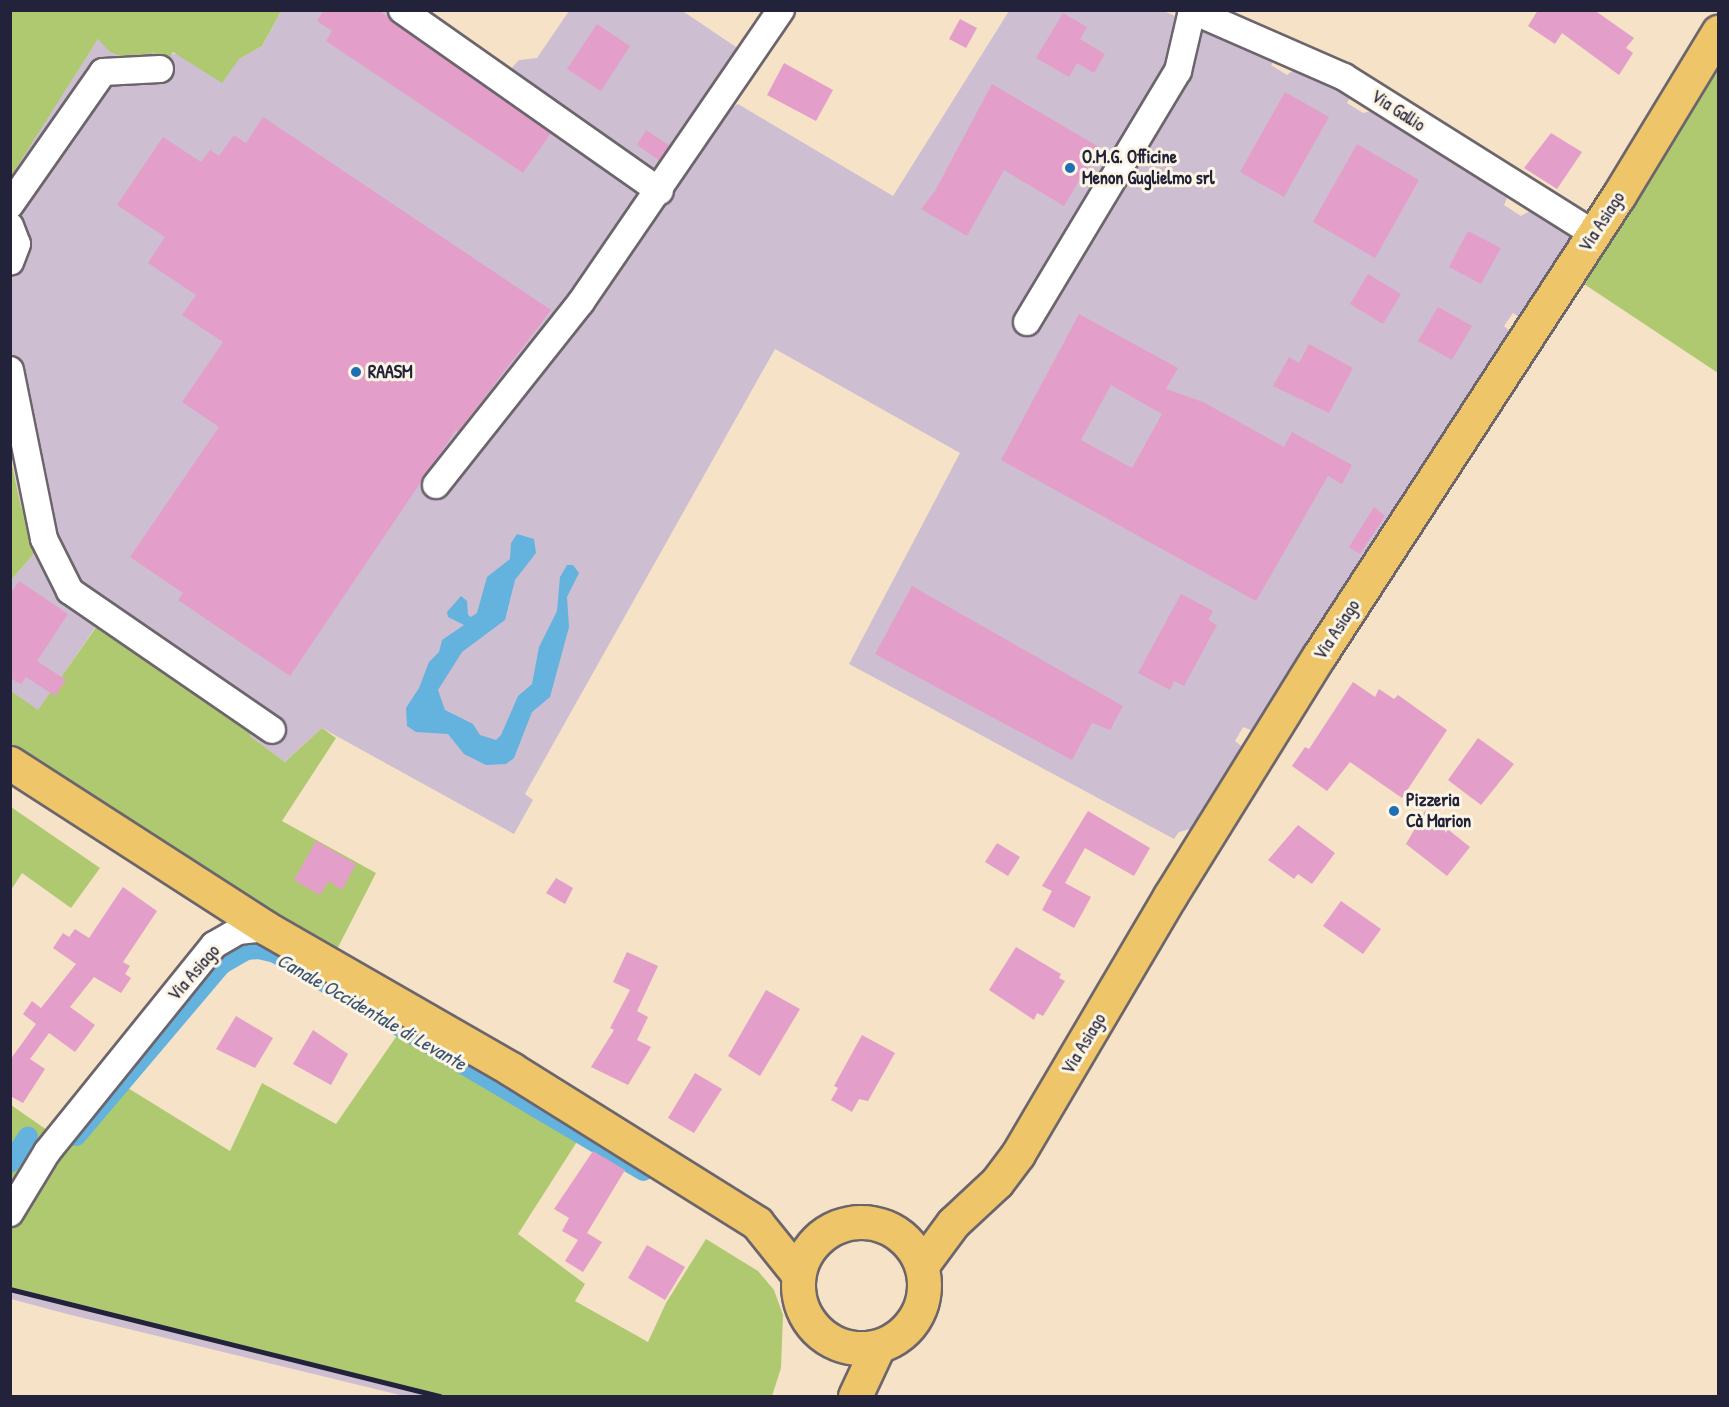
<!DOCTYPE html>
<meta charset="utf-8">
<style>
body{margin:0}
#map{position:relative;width:1729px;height:1407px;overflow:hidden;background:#f6e2c6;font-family:"Patrick Hand",sans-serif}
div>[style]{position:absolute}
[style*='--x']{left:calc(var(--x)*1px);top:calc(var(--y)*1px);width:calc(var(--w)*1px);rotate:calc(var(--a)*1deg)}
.industrial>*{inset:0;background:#cebed1}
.green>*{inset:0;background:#aec970}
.water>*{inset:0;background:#64b2de}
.canal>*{height:20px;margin:-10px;padding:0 10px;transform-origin:10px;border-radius:10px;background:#64b2de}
.building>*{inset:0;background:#e49eca}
.roads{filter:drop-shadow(2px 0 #6c656c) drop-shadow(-2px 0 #6c656c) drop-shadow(0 2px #6c656c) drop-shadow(0 -2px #6c656c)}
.minor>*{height:26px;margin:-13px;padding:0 13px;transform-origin:13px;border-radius:13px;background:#fff}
.major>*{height:33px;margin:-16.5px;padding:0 16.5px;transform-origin:16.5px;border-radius:16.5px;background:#eec569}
.major>.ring{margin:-16.5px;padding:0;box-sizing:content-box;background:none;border:33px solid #eec569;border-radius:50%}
.rail>*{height:4.5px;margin:-2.25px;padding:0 2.25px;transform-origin:2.25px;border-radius:2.25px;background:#22223b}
.dots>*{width:16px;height:16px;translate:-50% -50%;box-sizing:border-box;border:3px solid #fcf5e5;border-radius:50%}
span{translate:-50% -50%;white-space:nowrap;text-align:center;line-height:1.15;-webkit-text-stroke:6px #fcf5e5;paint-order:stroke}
.street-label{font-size:18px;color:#22223b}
.poi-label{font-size:18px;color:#22223b;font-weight:700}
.left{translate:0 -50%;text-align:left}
.water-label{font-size:20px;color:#395474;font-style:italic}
.frame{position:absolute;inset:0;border:12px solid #22223b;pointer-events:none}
</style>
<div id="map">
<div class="industrial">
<i style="clip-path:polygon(681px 10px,739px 49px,714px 88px,731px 108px,738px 104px,893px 196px,1009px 11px,1161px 10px,1275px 59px,1271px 65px,1287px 75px,1296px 68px,1351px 95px,1347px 103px,1363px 113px,1376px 110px,1507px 198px,1504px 205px,1521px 216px,1530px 211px,1573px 239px,1522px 319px,1513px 313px,1504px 326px,1513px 334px,1256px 732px,1243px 727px,1235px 741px,1245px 749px,1194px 828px,1179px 832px,1174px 839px,849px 664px,960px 453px,775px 349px,525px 794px,533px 800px,514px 834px,322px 728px,285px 762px,250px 736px,110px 606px,38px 711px,11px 691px,11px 580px,39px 548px,21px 507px,11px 455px,10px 176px,98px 39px,153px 52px,239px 59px,262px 46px,281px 11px,416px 11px,510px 70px,519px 60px,537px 58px,569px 11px)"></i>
<i style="clip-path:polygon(10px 1287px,337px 1369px,445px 1396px,404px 1396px,71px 1315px,11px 1299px)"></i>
</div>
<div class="green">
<i style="clip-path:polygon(11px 11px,281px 11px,262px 46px,239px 59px,222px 83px,173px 52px,166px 61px,153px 52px,144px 65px,110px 52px,98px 39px,11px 176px)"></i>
<i style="clip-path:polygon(1718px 37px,1718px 373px,1569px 274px)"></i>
<i style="clip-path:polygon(10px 455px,21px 507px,39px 548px,11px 580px)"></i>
<i style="clip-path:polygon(111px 606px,251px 699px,250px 736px,285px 762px,322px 728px,336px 738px,282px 821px,376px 873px,331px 961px,134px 833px,11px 746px,11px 691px,38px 710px)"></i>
<i style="clip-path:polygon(11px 807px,100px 868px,71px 908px,22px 873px,11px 890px)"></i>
<i style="clip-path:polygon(407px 1021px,587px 1126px,518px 1234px,585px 1284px,575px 1301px,648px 1342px,666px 1303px,706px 1239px,758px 1271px,774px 1290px,783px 1315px,781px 1368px,772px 1396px,445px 1396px,11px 1287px,11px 1215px,110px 1077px,230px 1151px,262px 1083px,336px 1124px)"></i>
<i style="clip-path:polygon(11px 1105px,47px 1130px,39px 1152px,11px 1197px)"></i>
</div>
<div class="water">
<i style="clip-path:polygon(517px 534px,534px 539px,536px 553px,515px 580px,505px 620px,462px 652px,438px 690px,445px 710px,473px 724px,480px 735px,496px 740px,501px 735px,518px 696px,532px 684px,539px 647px,557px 611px,560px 577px,567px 565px,573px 565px,579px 573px,567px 597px,569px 627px,550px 697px,532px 712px,514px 758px,506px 764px,486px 765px,464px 754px,448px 734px,416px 732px,407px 726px,406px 708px,419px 688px,429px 662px,439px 652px,442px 640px,464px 625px,448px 617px,447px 612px,461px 596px,467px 601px,468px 615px,471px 617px,477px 613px,487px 577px,510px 559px,511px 543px)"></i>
</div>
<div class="canal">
<i style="--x:76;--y:1136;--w:226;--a:-49.7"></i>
<i style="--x:222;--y:964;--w:28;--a:-30"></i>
<i style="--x:246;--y:950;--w:13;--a:-4"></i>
<i style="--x:259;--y:949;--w:16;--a:14"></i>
<i style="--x:275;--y:953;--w:428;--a:30.6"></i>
<i style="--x:10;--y:1163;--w:32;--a:-56"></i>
</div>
<div class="building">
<i style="clip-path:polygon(324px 10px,378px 10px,551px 133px,523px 173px,326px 41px,332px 31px,317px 21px)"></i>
<i style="clip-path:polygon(1538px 10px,1594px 10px,1634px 38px,1626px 48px,1633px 53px,1619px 75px,1562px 33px,1555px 44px,1528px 26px)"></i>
<i style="clip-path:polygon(1063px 13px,1087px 27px,1080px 39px,1105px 54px,1094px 73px,1077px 63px,1069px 77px,1036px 58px)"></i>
<i style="clip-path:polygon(960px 19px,977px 28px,966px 48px,949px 39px)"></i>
<i style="clip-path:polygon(597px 24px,630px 46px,601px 91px,567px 69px)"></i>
<i style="clip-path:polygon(784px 63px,833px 90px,816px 121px,767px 95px)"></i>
<i style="clip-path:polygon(992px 84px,1099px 147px,1064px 206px,1004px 170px,967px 236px,921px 209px,935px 191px)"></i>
<i style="clip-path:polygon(1285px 92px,1329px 117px,1284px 197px,1240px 172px)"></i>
<i style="clip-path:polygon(263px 117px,551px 310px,458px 432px,456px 430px,290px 676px,178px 600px,183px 593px,130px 557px,219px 427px,182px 402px,223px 342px,182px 315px,196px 295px,148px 263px,165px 237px,117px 205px,163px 137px,201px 162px,210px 150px,219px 156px,234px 135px,246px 143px)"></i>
<i style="clip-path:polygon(646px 130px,670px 146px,660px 161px,637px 145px)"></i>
<i style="clip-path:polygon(1551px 133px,1582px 152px,1557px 189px,1524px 168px)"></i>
<i style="clip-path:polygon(1357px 144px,1419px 180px,1375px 258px,1313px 222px)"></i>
<i style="clip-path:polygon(1468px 231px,1501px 248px,1481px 284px,1449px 267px)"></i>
<i style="clip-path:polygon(1368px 274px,1401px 294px,1383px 324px,1350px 304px)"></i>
<i style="clip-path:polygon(1438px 307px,1472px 326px,1452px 360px,1418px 341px)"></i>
<i style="clip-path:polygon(evenodd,1079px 314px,1178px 368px,1166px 389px,1203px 402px,1284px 447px,1292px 432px,1352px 465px,1342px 484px,1328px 476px,1256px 601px,1001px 460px,1079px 314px,1111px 385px,1162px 414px,1132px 468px,1081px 440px,1111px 385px)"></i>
<i style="clip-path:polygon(1309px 344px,1353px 368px,1329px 413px,1273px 386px,1289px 357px,1299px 363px)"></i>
<i style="clip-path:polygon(1374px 507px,1385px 516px,1360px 554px,1349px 547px)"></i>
<i style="clip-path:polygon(19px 581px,68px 614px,37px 661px,66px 680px,55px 696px,26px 677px,21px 684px,10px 678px,10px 594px)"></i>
<i style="clip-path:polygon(912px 586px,1123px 706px,1110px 730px,1092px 723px,1072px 760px,875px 654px)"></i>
<i style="clip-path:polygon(1181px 594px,1213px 611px,1208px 620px,1217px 625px,1184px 686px,1174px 681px,1170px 690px,1138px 673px)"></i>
<i style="clip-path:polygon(1353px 682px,1375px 697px,1379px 689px,1394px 699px,1398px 695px,1447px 730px,1402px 798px,1350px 762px,1327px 791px,1292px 766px,1305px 747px,1309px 749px)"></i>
<i style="clip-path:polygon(1478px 738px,1514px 764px,1481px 805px,1448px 780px)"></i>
<i style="clip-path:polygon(1088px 811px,1150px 848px,1134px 876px,1085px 848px,1065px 883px,1091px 897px,1074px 928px,1042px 910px,1052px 891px,1042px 886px)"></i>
<i style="clip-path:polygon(1425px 811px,1470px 847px,1447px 876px,1406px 844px)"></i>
<i style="clip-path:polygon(1298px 825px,1335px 853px,1312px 884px,1298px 874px,1294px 879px,1268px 860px)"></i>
<i style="clip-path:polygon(316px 841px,356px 864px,342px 890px,329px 881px,320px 895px,294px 880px)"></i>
<i style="clip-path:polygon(997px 843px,1020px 857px,1008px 876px,985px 862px)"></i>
<i style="clip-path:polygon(556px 878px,573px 888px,565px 904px,546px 893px)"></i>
<i style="clip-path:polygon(123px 887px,157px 911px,123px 962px,130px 966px,125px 974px,131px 978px,121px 993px,94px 977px,70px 1007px,95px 1025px,75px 1052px,49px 1033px,30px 1059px,45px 1069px,23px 1103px,10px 1096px,10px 1060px,36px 1024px,23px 1014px,32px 1001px,41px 1008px,76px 964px,53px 948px,63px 933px,69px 937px,75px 929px,89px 938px)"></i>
<i style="clip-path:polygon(1341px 901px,1381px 929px,1363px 954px,1323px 926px)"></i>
<i style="clip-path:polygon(1016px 947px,1061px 974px,1059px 978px,1065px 981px,1043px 1016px,1037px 1013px,1034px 1020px,989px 990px)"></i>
<i style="clip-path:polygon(627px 952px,658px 966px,637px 1011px,648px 1017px,637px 1040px,651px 1047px,628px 1085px,591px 1067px,614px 1030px,610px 1028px,630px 990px,613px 982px)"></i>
<i style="clip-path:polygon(766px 990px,800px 1009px,760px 1076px,728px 1056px)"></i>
<i style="clip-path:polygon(236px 1016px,273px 1038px,255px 1068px,216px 1049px)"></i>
<i style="clip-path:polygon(313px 1030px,348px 1054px,331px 1085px,293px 1064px)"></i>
<i style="clip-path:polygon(862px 1035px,895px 1053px,868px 1101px,859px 1099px,852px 1112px,831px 1100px,838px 1088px,834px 1086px)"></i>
<i style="clip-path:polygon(695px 1073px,722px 1089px,694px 1133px,668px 1118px)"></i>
<i style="clip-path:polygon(593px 1151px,625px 1170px,587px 1233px,602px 1242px,583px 1272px,565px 1261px,578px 1240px,562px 1231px,569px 1218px,554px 1209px)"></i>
<i style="clip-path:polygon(647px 1245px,685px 1267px,665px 1300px,628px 1278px)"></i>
</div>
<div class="roads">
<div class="minor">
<i style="--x:402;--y:10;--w:315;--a:35.1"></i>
<i style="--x:1191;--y:10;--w:167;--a:23.6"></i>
<i style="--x:1344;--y:77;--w:295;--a:32.1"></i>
<i style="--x:10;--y:205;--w:162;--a:-55"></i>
<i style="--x:103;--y:72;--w:57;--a:-3"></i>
<i style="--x:10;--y:226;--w:19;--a:69"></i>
<i style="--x:17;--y:244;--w:19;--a:111"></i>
<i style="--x:1027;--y:322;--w:293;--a:-59"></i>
<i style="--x:1178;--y:71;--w:62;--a:-76.9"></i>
<i style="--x:10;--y:370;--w:172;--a:78.6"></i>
<i style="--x:44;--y:539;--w:58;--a:63.4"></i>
<i style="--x:70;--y:591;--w:245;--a:34.5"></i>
<i style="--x:436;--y:485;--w:233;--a:-51.6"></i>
<i style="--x:581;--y:302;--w:354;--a:-55.6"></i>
<i style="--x:10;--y:1213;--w:71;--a:-58.8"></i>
<i style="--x:47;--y:1152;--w:266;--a:-51.1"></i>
<i style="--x:214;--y:945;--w:28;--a:-30"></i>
<i style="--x:238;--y:931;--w:28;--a:-6"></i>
</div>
<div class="major">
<i style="--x:10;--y:763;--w:305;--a:32.8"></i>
<i style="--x:266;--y:928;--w:283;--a:29.9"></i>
<i style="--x:511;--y:1069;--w:290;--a:32"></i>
<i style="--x:757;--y:1223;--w:65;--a:51.2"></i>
<i class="ring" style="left:798px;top:1222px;width:93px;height:93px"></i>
<i style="--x:922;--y:1265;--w:52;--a:-53.6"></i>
<i style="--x:953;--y:1223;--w:60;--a:-43"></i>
<i style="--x:997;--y:1182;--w:35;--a:-53"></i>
<i style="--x:1018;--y:1154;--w:299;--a:-59.5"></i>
<i style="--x:1170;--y:896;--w:282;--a:-58.2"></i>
<i style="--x:1319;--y:656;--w:550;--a:-56.95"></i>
<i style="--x:1619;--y:195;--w:191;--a:-58.7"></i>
<i style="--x:855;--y:1396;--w:54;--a:-64.9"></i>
</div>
</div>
<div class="rail">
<i style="--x:10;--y:1289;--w:443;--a:14"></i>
</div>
<div class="dots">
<i style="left:1070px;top:168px;background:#1f6fb2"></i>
<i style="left:356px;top:372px;background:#1f6fb2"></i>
<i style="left:1394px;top:811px;background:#1f6fb2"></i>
</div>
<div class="street-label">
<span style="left:1398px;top:111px;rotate:33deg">Via Gallio</span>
<span style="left:1602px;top:222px;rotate:-57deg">Via Asiago</span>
<span style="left:1337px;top:630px;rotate:-57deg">Via Asiago</span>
<span style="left:194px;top:973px;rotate:-49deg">Via Asiago</span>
<span style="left:1084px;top:1044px;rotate:-59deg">Via Asiago</span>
</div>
<div class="poi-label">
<span class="left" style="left:1082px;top:168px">O.M.G. Officine<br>Menon Guglielmo srl</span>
<span class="left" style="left:368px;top:372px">RAASM</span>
<span class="left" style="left:1406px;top:811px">Pizzeria<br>Cà Marion</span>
</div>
<div class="water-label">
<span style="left:372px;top:1011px;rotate:30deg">Canale Occidentale di Levante</span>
</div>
<div class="frame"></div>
</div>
